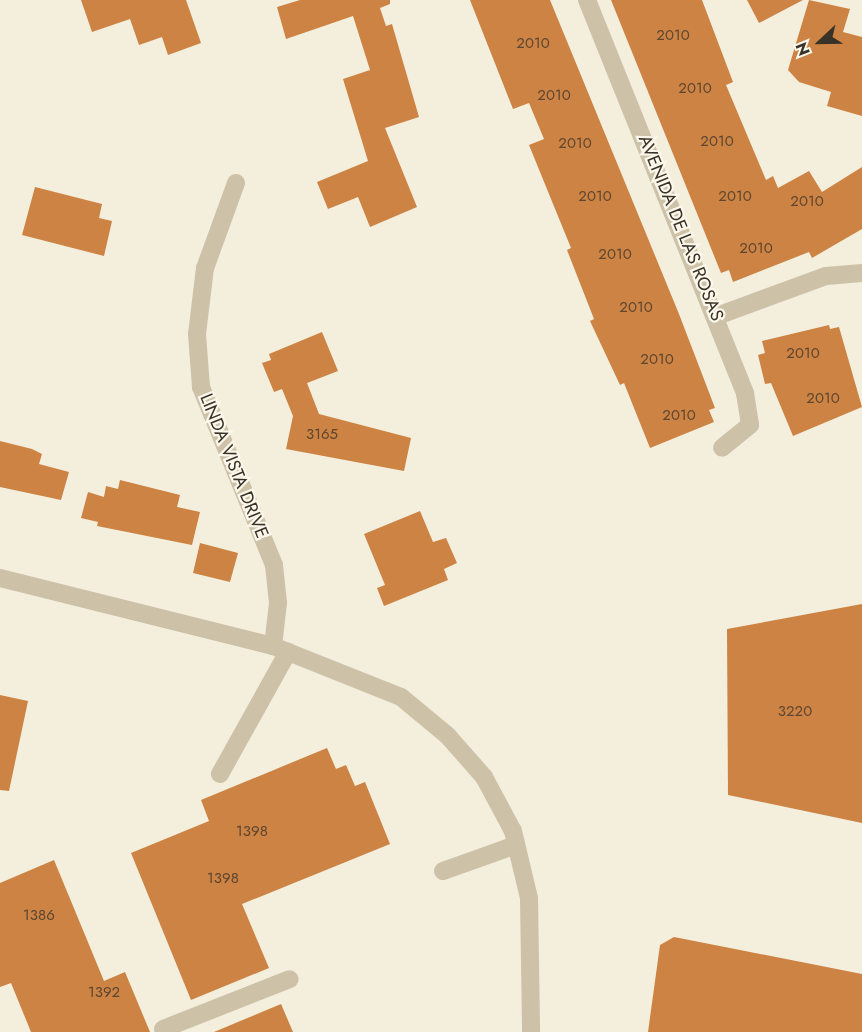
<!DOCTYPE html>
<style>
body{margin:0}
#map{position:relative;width:862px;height:1032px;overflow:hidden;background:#f4eedd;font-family:Jost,sans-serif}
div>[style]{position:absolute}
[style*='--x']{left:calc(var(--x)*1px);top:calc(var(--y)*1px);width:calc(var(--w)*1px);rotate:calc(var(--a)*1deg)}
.building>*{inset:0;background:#cc8343}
.minor>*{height:18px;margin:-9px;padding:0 9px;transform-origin:9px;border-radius:9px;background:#cdc1a8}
span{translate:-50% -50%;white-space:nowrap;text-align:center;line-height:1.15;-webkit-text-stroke:4.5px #fbf7ea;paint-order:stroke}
.number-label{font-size:15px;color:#5e4630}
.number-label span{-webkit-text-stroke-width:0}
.street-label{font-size:18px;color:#393229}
.north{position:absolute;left:790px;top:12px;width:60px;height:60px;-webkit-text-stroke:4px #fbf7ea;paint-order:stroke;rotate:248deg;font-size:16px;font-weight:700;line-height:24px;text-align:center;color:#393229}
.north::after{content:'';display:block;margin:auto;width:21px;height:27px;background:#393229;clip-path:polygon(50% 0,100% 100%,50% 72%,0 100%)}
</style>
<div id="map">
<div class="building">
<i style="clip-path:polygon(81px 0,186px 0,201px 43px,168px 55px,162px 37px,139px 45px,130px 19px,92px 32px)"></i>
<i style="clip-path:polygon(300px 0,390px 0,390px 4px,380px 8px,386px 26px,392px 24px,419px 117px,385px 128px,417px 207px,370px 227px,358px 197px,328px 209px,317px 182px,368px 161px,343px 79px,370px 70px,353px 16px,286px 39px,277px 7px)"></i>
<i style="clip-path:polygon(470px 0,550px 0,679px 314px,715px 408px,709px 410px,714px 422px,650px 448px,624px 383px,620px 385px,590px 321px,594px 319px,567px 250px,571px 248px,529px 145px,544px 139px,529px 103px,513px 109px)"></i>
<i style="clip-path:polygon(611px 0,702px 0,733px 82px,726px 85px,766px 180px,773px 176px,778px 188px,809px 171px,822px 192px,862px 167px,862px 229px,812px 258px,809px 252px,733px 282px,729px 270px,721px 273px)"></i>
<i style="clip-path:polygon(747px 0,803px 0,759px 23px)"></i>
<i style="clip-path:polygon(809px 0,850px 9px,843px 32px,862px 37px,862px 116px,827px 106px,831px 92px,799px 82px,788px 70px)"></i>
<i style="clip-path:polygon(35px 187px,102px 204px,99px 218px,112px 221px,104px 256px,22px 235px)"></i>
<i style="clip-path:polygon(829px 325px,830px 329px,839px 327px,862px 407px,793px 436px,771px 383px,765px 384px,758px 355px,765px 353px,762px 341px)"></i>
<i style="clip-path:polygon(322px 332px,338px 371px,307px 383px,319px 414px,411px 438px,404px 471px,286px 449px,293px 416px,282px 389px,274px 392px,262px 363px,271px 360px,269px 354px)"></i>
<i style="clip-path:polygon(0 441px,32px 449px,42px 454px,39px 464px,69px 472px,61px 500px,0 487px)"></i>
<i style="clip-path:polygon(120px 480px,180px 495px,177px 507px,200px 512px,192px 545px,97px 526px,98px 522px,81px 518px,88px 492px,104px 497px,106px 486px,118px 489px)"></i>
<i style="clip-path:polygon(420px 511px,433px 542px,446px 538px,457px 563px,444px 569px,448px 580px,384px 606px,377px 588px,385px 585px,364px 534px)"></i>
<i style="clip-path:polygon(200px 543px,238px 553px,230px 582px,193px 573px)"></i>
<i style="clip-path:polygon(862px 604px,862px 823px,728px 795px,727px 629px)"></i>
<i style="clip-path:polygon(0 695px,28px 701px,9px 791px,0 790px)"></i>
<i style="clip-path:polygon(327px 748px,336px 769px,346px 765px,355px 786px,365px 782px,390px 844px,242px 904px,269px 968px,191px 1000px,131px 853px,209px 821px,201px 800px)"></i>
<i style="clip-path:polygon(54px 860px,104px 981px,125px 972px,150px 1032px,31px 1032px,11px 983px,0 987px,0 883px)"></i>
<i style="clip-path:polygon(674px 937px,862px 974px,862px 1032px,648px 1032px,660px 945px)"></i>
<i style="clip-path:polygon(281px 1004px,293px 1032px,214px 1032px)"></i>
</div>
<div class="minor">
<i style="--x:587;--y:0;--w:424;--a:68.1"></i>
<i style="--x:745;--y:393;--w:32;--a:81"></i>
<i style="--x:750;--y:425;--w:36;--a:141"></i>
<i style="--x:236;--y:183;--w:90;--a:110"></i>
<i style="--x:205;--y:268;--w:66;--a:96.9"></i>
<i style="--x:197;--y:334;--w:53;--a:85.7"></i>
<i style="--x:201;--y:387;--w:192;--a:67.7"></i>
<i style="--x:274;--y:565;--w:38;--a:84"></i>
<i style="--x:278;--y:603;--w:43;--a:96.6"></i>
<i style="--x:717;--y:316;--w:116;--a:-20.2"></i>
<i style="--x:826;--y:276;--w:36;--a:-5"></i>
<i style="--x:0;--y:578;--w:281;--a:14"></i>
<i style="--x:273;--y:646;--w:138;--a:21.7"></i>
<i style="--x:401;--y:697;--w:60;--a:39.6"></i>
<i style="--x:447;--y:735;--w:56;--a:48.6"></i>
<i style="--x:484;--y:777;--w:61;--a:61.8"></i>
<i style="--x:513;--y:831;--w:69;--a:76.6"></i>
<i style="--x:529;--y:898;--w:134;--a:89.1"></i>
<i style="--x:220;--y:774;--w:140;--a:-60.9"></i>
<i style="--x:443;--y:871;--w:77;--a:-19.6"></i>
<i style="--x:163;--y:1029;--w:136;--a:-21.5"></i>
</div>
<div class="number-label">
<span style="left:673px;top:36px">2010</span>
<span style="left:533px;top:44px">2010</span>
<span style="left:695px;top:89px">2010</span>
<span style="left:554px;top:96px">2010</span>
<span style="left:717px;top:142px">2010</span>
<span style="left:575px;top:144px">2010</span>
<span style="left:595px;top:197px">2010</span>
<span style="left:735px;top:197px">2010</span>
<span style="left:807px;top:202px">2010</span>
<span style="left:756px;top:249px">2010</span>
<span style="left:615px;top:255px">2010</span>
<span style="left:636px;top:308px">2010</span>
<span style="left:803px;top:354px">2010</span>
<span style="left:657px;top:360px">2010</span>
<span style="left:823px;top:399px">2010</span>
<span style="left:679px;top:416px">2010</span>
<span style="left:322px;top:435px">3165</span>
<span style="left:795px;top:712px">3220</span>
<span style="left:252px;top:832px">1398</span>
<span style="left:223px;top:879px">1398</span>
<span style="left:39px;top:916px">1386</span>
<span style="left:104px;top:993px">1392</span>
</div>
<div class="street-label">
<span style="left:681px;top:228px;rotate:68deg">AVENIDA DE LAS ROSAS</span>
<span style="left:234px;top:466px;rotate:68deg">LINDA VISTA DRIVE</span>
</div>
<div class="north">N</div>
</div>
